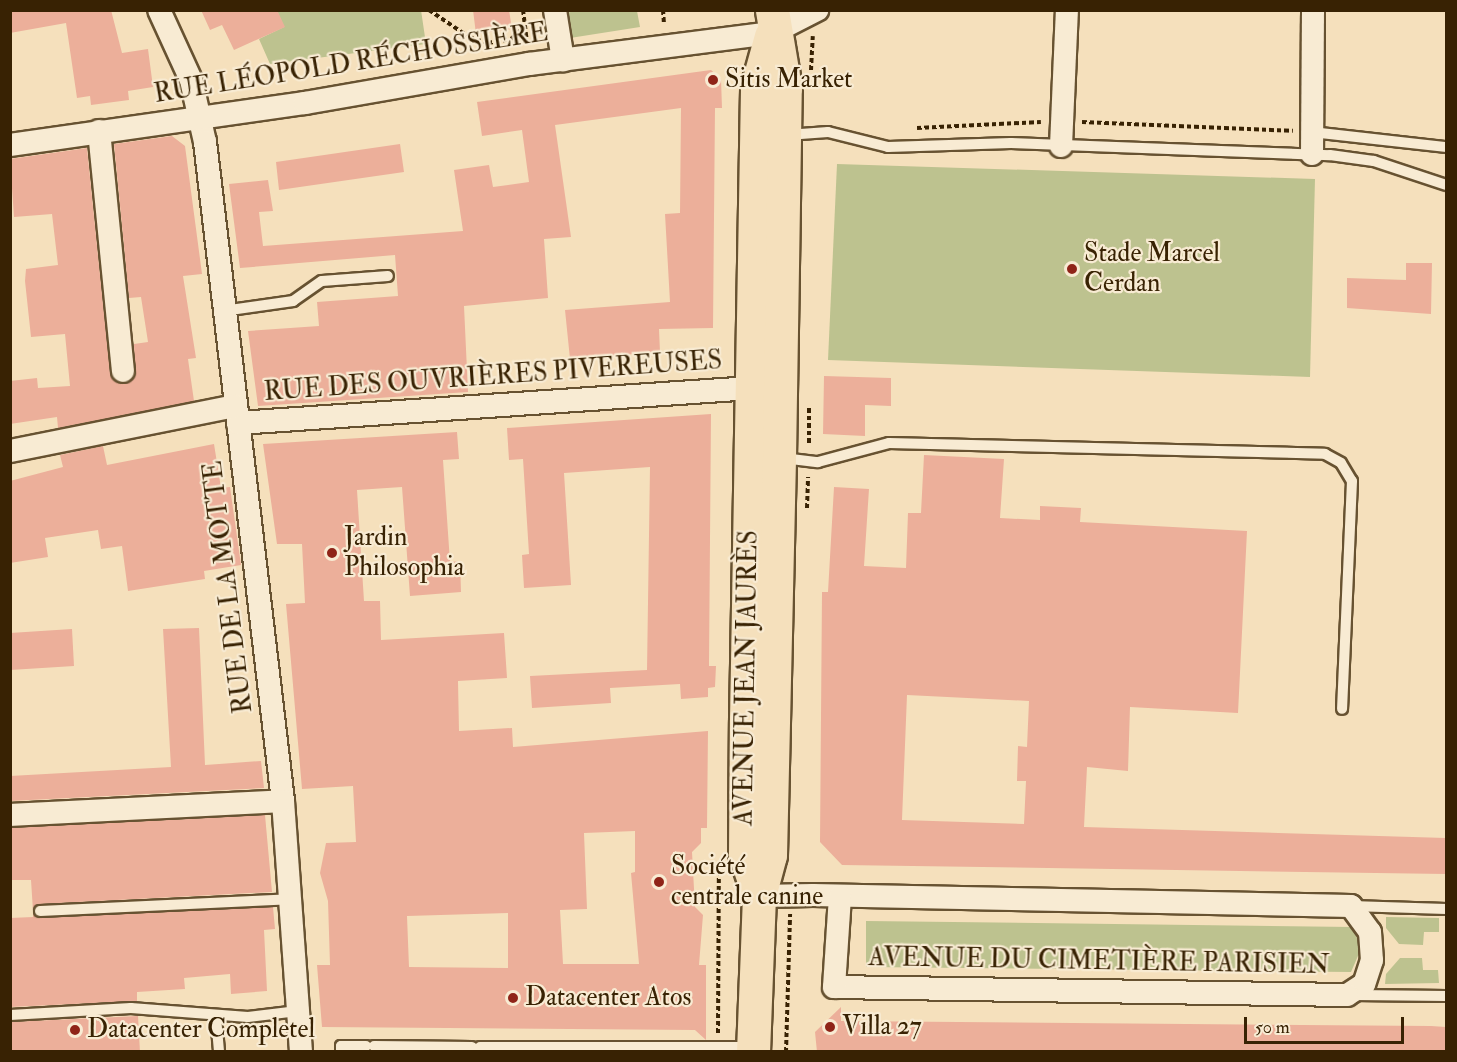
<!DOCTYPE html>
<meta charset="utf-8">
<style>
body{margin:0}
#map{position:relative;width:1457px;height:1062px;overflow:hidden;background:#f5e0bc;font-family:"IM FELL Double Pica",serif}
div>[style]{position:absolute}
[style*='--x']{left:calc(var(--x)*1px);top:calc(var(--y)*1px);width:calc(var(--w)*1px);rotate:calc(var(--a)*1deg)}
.green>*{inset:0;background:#bdc28f}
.building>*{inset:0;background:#ecaf9a}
.path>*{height:4px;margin-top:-2px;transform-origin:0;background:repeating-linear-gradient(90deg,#382203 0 4.5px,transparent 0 7.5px)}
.roads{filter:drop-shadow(2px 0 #675231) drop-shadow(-2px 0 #675231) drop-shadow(0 2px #675231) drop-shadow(0 -2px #675231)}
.service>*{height:10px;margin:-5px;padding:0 5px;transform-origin:5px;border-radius:5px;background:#f8ebd3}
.minor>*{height:22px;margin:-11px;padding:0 11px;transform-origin:11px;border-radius:11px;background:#f8ebd3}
.primary>*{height:33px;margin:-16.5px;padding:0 16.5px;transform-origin:16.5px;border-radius:16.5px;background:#f5e0bc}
.dots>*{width:16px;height:16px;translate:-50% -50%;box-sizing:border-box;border:3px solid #f8ebd3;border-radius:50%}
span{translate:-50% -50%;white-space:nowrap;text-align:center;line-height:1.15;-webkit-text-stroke:4.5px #f8ebd3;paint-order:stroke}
.street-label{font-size:26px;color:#382203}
.poi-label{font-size:26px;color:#382203}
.left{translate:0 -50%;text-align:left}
.frame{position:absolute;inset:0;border:12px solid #382203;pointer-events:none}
.scale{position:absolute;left:1244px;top:1017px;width:160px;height:27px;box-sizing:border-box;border:3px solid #382203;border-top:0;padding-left:8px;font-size:18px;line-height:21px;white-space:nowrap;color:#382203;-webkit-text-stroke:4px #f8ebd3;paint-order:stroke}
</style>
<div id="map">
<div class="green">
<i style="clip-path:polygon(421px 10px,426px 44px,270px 64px,259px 39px,284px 27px,277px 11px)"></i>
<i style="clip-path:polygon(580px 10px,637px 11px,640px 27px,570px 38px,566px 13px)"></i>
<i style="clip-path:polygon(837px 164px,1315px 179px,1310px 377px,828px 360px)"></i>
<i style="clip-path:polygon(1386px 917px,1439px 918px,1439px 932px,1424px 932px,1423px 945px,1399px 944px,1386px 928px)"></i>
<i style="clip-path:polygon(866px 921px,1353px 927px,1361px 949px,1351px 972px,866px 967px)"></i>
<i style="clip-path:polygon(1400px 958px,1422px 958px,1423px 970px,1438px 970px,1439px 983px,1385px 984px,1386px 974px)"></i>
</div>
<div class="building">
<i style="clip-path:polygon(10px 10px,111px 10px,122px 53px,148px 49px,153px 87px,128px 91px,129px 100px,91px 105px,90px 96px,77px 98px,66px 23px,10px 33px)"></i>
<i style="clip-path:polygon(201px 10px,277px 10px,285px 27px,234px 50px,222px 25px,210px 30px)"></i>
<i style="clip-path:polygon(473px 10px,509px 10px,512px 29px,476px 34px)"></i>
<i style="clip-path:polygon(711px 70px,721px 79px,722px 108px,715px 108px,713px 328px,659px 329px,660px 352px,570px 359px,565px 310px,670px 302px,665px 214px,680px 213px,681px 108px,555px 125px,571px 237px,544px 239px,548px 298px,464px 306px,468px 392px,258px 406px,248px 331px,319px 326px,317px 302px,398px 296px,395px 255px,240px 268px,229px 184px,268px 180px,273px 211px,259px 212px,263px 246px,463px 231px,454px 170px,489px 165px,493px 187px,529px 182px,522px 130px,482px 136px,477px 102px)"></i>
<i style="clip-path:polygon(172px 136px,185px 146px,202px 274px,183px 276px,196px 358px,188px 359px,194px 401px,58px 428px,57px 417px,10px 424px,10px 381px,37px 378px,38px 388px,70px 386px,65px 334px,31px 337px,25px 281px,26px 269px,58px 265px,52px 214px,14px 217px,10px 159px,87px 148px,110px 372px,125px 384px,135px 376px,134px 344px,148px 342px,141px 297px,129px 298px,114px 144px)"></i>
<i style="clip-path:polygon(400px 144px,404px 172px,279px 190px,276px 162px)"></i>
<i style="clip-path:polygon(1406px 263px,1432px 263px,1431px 314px,1347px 308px,1347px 278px,1406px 280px)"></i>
<i style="clip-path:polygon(824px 376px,891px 378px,891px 406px,865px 405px,865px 436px,823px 434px)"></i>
<i style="clip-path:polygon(711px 414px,709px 666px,716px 666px,715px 687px,708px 688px,708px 697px,681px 699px,680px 684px,610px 688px,611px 703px,532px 708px,530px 676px,647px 670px,650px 467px,564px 473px,571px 585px,524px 588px,522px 555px,529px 554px,523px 459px,509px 460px,507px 428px)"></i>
<i style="clip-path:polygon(evenodd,457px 432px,459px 459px,443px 460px,450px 562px,460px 561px,461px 592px,410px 596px,402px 487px,357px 490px,364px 601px,380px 601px,381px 640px,504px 633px,507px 678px,458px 681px,459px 731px,512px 728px,513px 747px,708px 731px,707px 828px,701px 828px,701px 843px,692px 852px,695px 907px,703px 915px,699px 965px,706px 965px,706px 1040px,695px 1030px,322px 1027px,317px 965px,330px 965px,328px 901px,320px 873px,326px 843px,356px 842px,353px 786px,302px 789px,286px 604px,305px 603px,302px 544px,277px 544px,263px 444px,457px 432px,635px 831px,635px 872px,631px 873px,639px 964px,563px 964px,560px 910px,587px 909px,584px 833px,635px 831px,457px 432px,508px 913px,508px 968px,409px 967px,407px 916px,508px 913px)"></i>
<i style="clip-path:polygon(214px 444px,221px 488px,230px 487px,241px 565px,204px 571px,205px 579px,128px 591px,122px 546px,101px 549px,98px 530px,45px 538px,48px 557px,10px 563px,10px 481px,63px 467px,60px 455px,103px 446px,107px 465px)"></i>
<i style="clip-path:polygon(evenodd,924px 455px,1004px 459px,1000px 518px,1040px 520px,1040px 506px,1081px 508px,1080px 522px,1247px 531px,1238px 713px,1130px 707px,1128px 771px,1087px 767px,1084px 827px,1446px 838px,1446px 874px,842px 865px,820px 842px,822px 592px,828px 592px,834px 487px,869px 489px,864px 566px,906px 568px,908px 513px,921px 513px,924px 455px,907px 695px,1029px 701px,1027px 747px,1018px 746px,1017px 781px,1026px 781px,1024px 824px,902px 820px,907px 695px)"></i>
<i style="clip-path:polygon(199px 628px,205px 765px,261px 761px,264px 788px,10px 801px,10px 776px,171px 767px,163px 629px)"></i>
<i style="clip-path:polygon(72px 629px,74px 666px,10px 670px,10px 633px)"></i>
<i style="clip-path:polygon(265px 815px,272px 892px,40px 904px,33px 911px,31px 880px,10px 880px,10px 828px)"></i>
<i style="clip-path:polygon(273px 907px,275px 929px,264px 930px,267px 991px,231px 994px,230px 974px,184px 978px,185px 989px,137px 992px,137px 1001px,10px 1007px,10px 918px,33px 917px,33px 912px,40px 918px)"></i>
<i style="clip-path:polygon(841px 1007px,841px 1021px,1431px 1026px,1446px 1027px,1446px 1052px,817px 1052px,815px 1032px)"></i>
<i style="clip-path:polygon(138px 1016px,140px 1052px,10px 1052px,10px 1022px)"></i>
</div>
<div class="path">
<i style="--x:429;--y:10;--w:48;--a:34"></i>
<i style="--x:469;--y:37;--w:20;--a:18"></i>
<i style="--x:488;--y:43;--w:23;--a:-10"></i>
<i style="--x:511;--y:39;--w:19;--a:-43"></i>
<i style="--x:523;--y:10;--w:33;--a:83"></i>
<i style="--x:663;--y:10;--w:15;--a:86"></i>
<i style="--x:811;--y:70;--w:34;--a:-87"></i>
<i style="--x:1082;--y:122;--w:211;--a:2.4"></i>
<i style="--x:917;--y:128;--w:124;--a:-2.8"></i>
<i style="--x:809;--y:408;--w:37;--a:90"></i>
<i style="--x:807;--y:508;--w:31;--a:-88"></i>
<i style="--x:718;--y:1033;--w:167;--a:-89.7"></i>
<i style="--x:786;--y:1052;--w:138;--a:-88.3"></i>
</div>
<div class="roads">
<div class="service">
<i style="--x:1312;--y:132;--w:135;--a:6.4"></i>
<i style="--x:787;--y:135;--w:41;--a:-4.2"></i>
<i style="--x:828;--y:132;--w:62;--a:14"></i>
<i style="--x:888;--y:147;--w:123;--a:-1.9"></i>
<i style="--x:1011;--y:143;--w:319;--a:2.2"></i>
<i style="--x:1330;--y:155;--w:44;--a:7.8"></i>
<i style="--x:1374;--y:161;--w:76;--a:18.4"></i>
<i style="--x:223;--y:311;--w:71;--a:-8.1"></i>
<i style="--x:293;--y:301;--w:35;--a:-35"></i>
<i style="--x:322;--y:281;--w:66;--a:-4.3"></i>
<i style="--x:783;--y:458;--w:35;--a:7"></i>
<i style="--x:818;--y:462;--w:73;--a:-15"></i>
<i style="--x:889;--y:443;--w:436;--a:1.4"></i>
<i style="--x:1325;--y:454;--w:18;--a:29"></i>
<i style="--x:1341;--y:463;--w:21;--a:59"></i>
<i style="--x:1352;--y:481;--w:228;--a:92.5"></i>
<i style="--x:1351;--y:906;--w:95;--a:1.8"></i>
<i style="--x:40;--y:911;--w:250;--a:-2.7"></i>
<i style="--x:1354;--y:995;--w:92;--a:0.6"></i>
<i style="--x:10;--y:1015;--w:121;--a:-3.3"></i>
<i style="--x:131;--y:1008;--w:117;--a:4.4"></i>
<i style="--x:248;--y:1017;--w:50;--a:-6.8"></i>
<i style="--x:216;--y:1017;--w:35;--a:85"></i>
<i style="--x:374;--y:1046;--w:98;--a:0.6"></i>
<i style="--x:480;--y:1047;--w:270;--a:0"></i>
<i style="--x:341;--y:1052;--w:6;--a:-90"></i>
<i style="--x:341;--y:1046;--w:25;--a:0"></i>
</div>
<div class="minor">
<i style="--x:159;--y:10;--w:77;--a:65.4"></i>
<i style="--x:191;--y:80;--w:64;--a:77.3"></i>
<i style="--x:205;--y:142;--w:664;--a:83.25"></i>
<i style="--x:283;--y:801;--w:252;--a:85.9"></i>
<i style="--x:555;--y:10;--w:51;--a:80.9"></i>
<i style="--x:99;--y:131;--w:241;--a:84.3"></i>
<i style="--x:10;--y:145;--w:298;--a:-8.1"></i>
<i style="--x:305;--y:103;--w:227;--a:-9.9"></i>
<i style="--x:529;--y:64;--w:245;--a:-7.3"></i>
<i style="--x:772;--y:33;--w:51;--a:-27.1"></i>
<i style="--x:1061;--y:146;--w:136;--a:-87.5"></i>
<i style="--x:1312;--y:154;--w:144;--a:-89.6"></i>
<i style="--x:238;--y:423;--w:515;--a:-3.9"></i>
<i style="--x:10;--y:451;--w:230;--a:-11.3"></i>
<i style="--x:10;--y:815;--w:273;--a:-2.9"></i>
<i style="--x:759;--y:896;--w:54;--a:-1.1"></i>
<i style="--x:813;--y:895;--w:538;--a:1.17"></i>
<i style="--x:1351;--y:906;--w:32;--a:54"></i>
<i style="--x:1370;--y:932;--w:28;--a:86"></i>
<i style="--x:1372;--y:960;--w:25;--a:108"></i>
<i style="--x:1364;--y:984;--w:20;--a:147"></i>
<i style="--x:1347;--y:995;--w:513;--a:-179.11"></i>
<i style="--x:834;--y:987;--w:91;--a:-86.2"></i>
</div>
<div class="primary">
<i style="--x:759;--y:896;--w:44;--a:-108.4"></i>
<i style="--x:745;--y:854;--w:134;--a:-89.6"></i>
<i style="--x:746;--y:720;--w:633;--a:-89"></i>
<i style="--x:757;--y:87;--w:53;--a:-74.6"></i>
<i style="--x:753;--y:1052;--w:156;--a:-87.8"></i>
<i style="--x:759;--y:896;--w:42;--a:-75"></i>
<i style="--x:770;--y:855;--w:398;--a:-88.7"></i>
<i style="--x:779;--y:457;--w:369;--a:-89.1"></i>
<i style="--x:785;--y:88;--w:79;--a:-99.5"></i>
</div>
</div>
<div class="dots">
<i style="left:713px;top:80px;background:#8f2418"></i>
<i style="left:1072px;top:269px;background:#8f2418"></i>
<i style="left:332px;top:553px;background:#8f2418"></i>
<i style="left:659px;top:882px;background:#8f2418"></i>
<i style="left:513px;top:998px;background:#8f2418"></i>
<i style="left:830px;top:1027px;background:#8f2418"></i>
<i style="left:75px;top:1030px;background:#8f2418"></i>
</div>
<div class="street-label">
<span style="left:351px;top:64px;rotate:-9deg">RUE LÉOPOLD RÉCHOSSIÈRE</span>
<span style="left:493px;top:377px;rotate:-4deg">RUE DES OUVRIÈRES PIVEREUSES</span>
<span style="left:229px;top:587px;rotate:-97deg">RUE DE LA MOTTE</span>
<span style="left:747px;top:678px;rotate:-89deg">AVENUE JEAN JAURÈS</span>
<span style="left:1099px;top:962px;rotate:1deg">AVENUE DU CIMETIÈRE PARISIEN</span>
</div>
<div class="poi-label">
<span class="left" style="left:725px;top:80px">Sitis Market</span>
<span class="left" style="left:1084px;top:269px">Stade Marcel<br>Cerdan</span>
<span class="left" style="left:344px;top:553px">Jardin<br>Philosophia</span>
<span class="left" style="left:671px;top:882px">Société<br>centrale canine</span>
<span class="left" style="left:525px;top:998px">Datacenter Atos</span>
<span class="left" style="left:842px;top:1027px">Villa 27</span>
<span class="left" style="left:87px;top:1030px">Datacenter Completel</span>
</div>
<div class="frame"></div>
<div class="scale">50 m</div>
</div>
